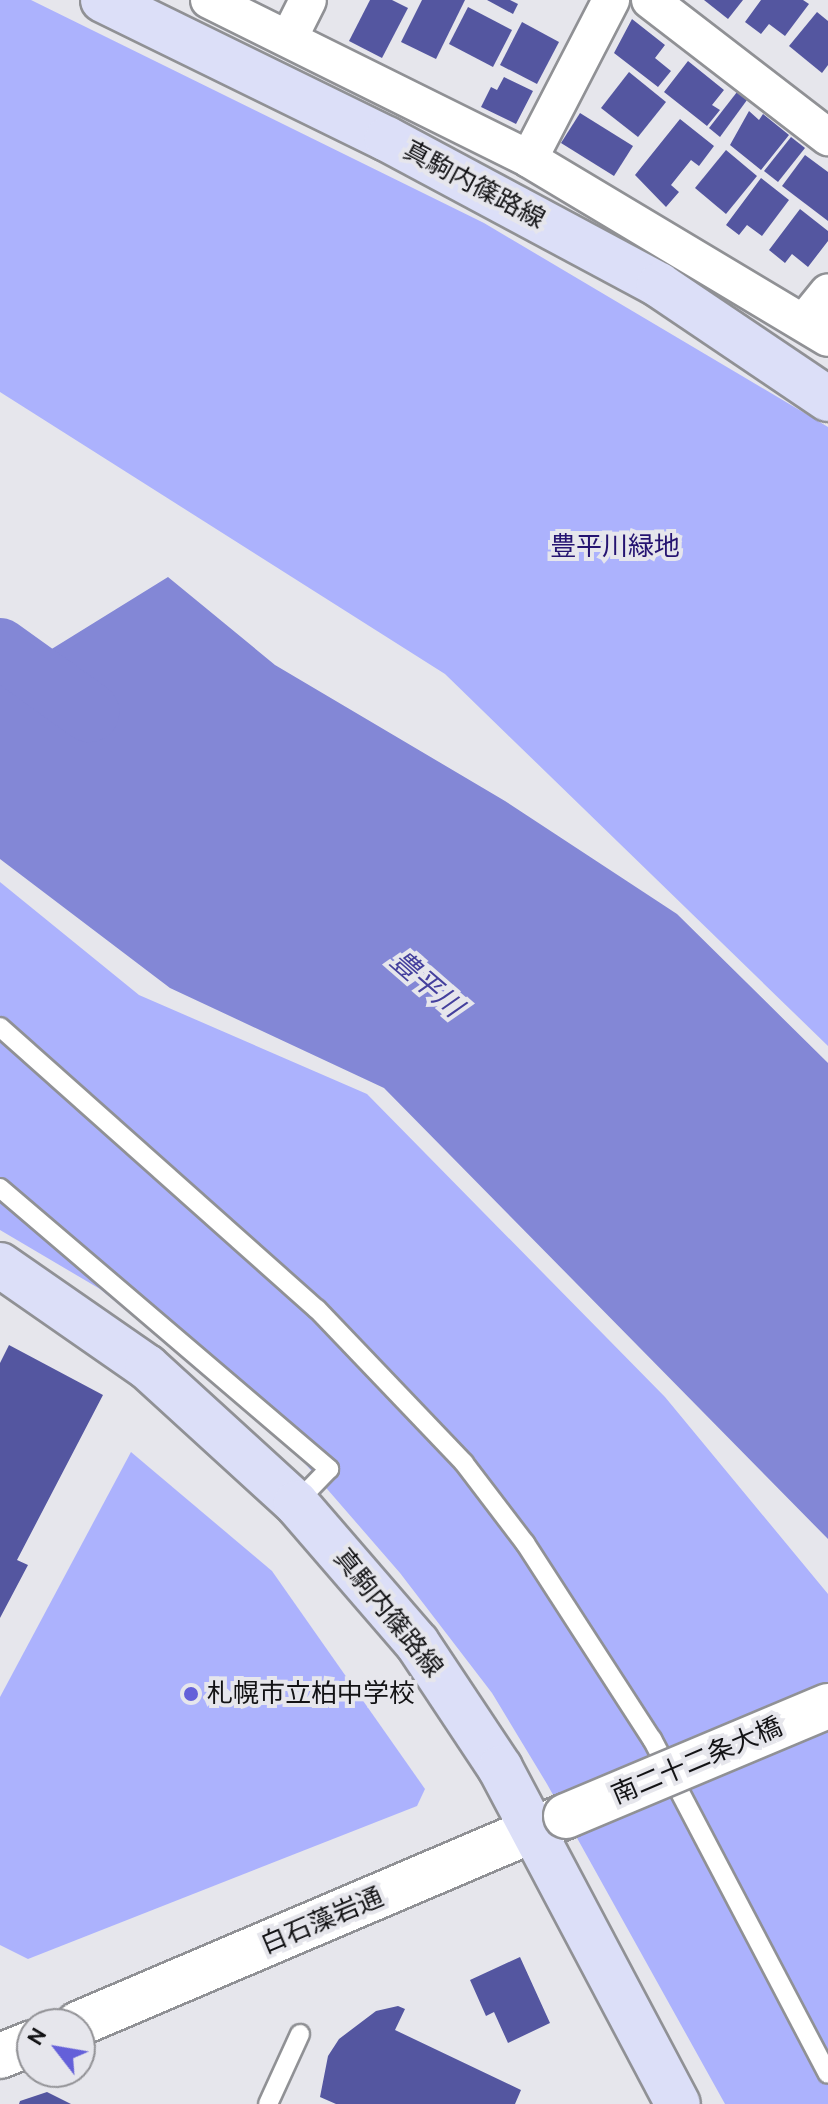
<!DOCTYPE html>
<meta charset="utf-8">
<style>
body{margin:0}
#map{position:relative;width:828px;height:2104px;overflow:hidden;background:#e6e6ec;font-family:Cabin,"Noto Sans JP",sans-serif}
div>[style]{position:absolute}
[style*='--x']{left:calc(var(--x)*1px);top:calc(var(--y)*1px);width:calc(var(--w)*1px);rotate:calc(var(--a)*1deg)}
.green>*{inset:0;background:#acb2fd}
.water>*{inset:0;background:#8387d6}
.river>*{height:60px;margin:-30px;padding:0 30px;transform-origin:30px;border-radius:30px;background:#8387d6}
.building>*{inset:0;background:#5456a0}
.roads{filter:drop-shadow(2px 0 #909195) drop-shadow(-2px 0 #909195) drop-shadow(0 2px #909195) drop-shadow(0 -2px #909195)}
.service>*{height:18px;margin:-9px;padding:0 9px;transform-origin:9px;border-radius:9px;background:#fff}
.minor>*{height:36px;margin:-18px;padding:0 18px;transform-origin:18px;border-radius:18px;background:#fff}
.secondary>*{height:44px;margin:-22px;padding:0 22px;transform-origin:22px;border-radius:22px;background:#fff}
.primary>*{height:44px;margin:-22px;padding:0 22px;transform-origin:22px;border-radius:22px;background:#dcdff8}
.bridges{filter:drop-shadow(2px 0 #909195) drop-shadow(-2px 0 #909195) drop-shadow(0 2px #909195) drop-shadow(0 -2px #909195)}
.secondary-bridge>*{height:44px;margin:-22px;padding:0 22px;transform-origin:22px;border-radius:22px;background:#fff}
.dots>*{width:22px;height:22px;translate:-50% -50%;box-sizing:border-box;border:4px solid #e6e6ec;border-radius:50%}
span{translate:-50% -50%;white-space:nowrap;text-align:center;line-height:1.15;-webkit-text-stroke:8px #e6e6ec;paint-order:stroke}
.street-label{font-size:26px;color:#131315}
.park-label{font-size:26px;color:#251471}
.poi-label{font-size:26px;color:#131315}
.left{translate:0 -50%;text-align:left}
.water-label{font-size:28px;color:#44409d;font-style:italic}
.north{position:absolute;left:16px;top:2008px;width:80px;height:80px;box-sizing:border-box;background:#e6e6ec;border:2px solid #929296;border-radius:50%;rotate:301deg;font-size:22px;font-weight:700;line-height:32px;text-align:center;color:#131315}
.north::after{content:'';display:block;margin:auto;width:28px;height:36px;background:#6460d9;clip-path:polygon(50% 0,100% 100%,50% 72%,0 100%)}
</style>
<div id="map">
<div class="green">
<i style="clip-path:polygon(0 0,31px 0,484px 223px,828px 427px,828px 1046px,445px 674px,0 392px)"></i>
<i style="clip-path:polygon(0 882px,139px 995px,367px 1094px,665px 1397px,828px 1594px,828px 2104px,725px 2104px,547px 1784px,492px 1693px,400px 1573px,282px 1437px,100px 1289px,0 1230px)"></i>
<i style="clip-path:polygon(131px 1452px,272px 1571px,425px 1789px,417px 1806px,28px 1959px,0 1945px,0 1697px)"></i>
</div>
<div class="water">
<i style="clip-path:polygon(168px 577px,275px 665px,505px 801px,677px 914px,828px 1063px,828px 1539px,384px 1088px,170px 988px,0 859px,0 681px)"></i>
</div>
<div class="river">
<i style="--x:0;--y:648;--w:110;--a:35.7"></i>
</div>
<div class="building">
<i style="clip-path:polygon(370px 0,392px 0,408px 8px,382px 58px,349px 41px)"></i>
<i style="clip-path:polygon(422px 0,465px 0,436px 59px,401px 42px)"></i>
<i style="clip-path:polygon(487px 0,510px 0,518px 4px,513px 14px)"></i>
<i style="clip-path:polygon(704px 0,743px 0,728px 19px)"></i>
<i style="clip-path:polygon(761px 0,803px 0,809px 4px,785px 36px,769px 24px,761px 34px,745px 22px)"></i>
<i style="clip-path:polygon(468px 7px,512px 30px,493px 67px,449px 44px)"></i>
<i style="clip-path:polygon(817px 12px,828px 21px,828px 65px,822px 73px,789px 46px)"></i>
<i style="clip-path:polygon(632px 19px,665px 45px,655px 58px,671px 71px,658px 87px,614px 53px)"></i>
<i style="clip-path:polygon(522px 22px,559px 42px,537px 84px,500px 65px)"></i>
<i style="clip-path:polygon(688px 61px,724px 90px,712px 105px,720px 110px,707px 126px,664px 92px)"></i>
<i style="clip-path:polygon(629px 72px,666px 102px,638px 137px,601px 108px)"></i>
<i style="clip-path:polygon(504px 77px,533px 91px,516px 124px,481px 107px,491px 87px,497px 90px)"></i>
<i style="clip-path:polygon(737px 92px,747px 100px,720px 137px,709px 128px)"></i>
<i style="clip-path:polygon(749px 111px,759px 120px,763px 114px,789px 135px,761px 170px,730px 145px)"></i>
<i style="clip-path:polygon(580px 113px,633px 146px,614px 176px,561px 143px)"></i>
<i style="clip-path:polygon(680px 119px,714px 146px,699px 166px,691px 160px,671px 185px,679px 192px,666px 207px,635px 175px)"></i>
<i style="clip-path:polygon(791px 137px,805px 148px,778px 182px,764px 171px)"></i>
<i style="clip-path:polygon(726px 150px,757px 176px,726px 214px,695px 188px)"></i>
<i style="clip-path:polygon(805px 155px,828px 172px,828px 221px,782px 186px)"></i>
<i style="clip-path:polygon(761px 178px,789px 200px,762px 236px,747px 225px,739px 235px,726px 225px)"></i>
<i style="clip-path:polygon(800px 209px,828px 231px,828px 241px,808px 267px,792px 254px,785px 263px,769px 250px)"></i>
<i style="clip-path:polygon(9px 1345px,103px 1395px,17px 1560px,28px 1565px,0 1618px,0 1363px)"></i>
<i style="clip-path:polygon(520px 1957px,550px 2023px,508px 2043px,494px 2012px,486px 2016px,470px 1980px)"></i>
<i style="clip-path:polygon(398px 2006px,405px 2009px,395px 2030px,521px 2090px,515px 2104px,336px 2104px,320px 2097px,328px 2056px,339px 2039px,376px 2011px)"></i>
<i style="clip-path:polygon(47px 2092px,71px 2104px,19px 2104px,20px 2101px)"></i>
</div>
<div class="roads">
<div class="service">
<i style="--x:0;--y:1027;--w:424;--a:41.7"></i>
<i style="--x:317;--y:1309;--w:213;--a:46.3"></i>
<i style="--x:464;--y:1463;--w:101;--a:52.7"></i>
<i style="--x:525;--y:1543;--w:234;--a:57.1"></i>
<i style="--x:652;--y:1739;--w:378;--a:62.3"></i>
<i style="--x:0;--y:1188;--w:433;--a:40.5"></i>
<i style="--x:329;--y:1469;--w:47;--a:134.1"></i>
<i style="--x:268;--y:2104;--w:77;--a:-65.4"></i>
</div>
<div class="minor">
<i style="--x:209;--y:0;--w:357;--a:26.4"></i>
<i style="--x:529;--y:159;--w:348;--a:30.9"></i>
<i style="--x:650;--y:0;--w:225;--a:37.6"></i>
<i style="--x:289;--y:38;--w:42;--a:-63.4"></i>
<i style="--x:529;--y:159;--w:179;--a:-62.7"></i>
<i style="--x:804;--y:322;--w:38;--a:-51"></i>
</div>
<div class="secondary">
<i style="--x:78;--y:2024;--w:530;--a:-23.09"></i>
<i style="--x:0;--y:2056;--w:35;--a:-22"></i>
</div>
<div class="primary">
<i style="--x:103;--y:0;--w:316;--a:26.1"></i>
<i style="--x:387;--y:139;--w:309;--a:28.2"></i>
<i style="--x:659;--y:285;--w:204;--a:34"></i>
<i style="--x:0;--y:1265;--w:179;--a:34.8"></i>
<i style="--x:147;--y:1367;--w:202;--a:42.4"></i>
<i style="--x:296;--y:1503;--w:185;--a:49.2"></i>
<i style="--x:417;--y:1643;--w:150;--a:56.4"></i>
<i style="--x:500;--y:1768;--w:380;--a:62.1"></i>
</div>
</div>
<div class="bridges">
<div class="secondary-bridge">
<i style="--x:566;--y:1816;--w:284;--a:-22.8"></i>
</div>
</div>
<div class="dots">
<i style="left:191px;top:1694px;background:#6460d9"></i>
</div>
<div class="street-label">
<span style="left:474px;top:185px;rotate:28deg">真駒内篠路線</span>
<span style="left:388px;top:1613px;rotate:51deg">真駒内篠路線</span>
<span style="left:697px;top:1761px;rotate:-23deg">南二十二条大橋</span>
<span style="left:322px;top:1921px;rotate:-23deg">白石藻岩通</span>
</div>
<div class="park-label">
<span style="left:615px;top:547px">豊平川緑地</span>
</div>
<div class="poi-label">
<span class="left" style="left:207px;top:1694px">札幌市立柏中学校</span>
</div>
<div class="water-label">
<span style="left:427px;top:983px;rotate:41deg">豊平川</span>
</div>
<div class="north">N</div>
</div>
